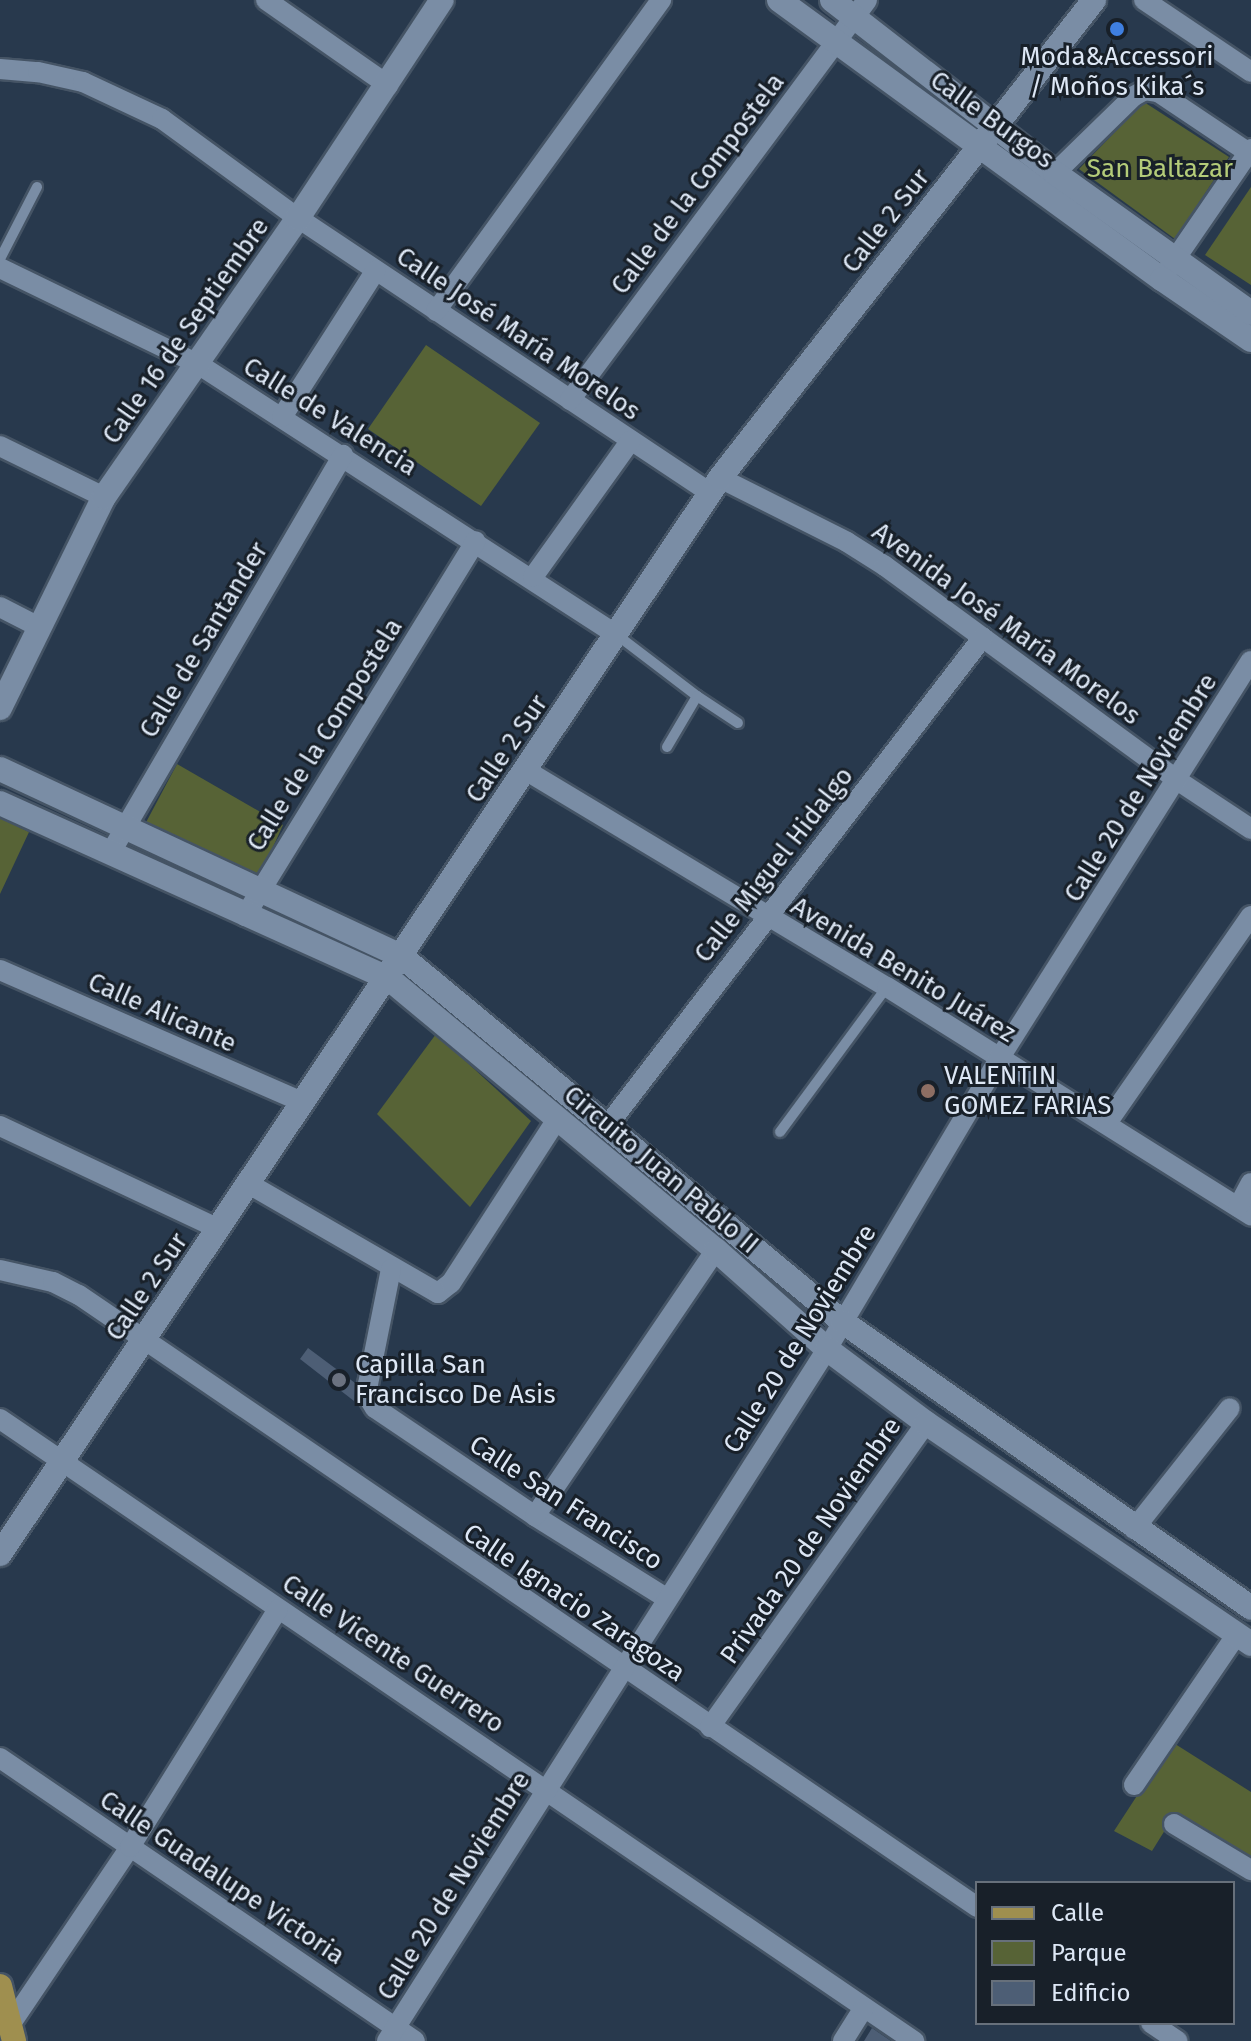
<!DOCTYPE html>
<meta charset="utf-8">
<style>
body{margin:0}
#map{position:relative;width:1251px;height:2041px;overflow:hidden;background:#28394d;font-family:"Fira Sans",sans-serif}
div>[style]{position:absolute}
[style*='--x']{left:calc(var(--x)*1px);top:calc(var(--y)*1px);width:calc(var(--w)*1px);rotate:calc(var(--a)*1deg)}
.green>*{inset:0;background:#576336}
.building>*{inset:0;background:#4d5e75}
.roads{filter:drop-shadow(2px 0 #455465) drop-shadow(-2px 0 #455465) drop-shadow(0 2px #455465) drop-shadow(0 -2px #455465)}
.lane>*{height:10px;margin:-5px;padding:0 5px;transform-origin:5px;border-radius:5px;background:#7a8da5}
.street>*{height:20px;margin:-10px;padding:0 10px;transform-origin:10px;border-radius:10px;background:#7a8da5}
.secondary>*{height:24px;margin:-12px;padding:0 12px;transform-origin:12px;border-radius:12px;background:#7a8da5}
.primary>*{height:24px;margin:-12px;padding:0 12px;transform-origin:12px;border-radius:12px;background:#9f8f4f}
.dots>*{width:22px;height:22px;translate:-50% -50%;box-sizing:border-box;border:4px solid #182029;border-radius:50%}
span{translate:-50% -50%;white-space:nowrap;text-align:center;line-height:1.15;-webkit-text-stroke:6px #182029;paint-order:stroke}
.poi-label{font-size:26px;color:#dde7f5}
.left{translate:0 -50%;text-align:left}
.street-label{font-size:26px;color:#dde7f5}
.park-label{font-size:26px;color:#b4cc79}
.legend{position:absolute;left:975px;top:1881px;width:260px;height:144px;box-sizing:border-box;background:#182029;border:2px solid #67707b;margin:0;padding:10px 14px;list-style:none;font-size:24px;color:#dde7f5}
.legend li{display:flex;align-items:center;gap:16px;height:40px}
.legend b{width:40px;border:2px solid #67707b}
</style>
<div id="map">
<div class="green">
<i style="clip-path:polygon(1144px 102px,1229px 157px,1175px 239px,1079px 169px)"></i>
<i style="clip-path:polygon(1251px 187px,1251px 285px,1205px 255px)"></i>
<i style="clip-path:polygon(426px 345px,540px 423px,481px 506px,368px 429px)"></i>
<i style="clip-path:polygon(177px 764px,283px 825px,258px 880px,143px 828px)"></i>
<i style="clip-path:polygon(0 818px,29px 832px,0 894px)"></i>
<i style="clip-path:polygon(436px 1034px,531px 1121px,470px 1207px,377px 1114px)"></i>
<i style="clip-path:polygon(1172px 1742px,1251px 1792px,1251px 1859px,1175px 1814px,1152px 1851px,1114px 1831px)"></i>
</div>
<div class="building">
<i style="clip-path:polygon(308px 1348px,355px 1383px,354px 1401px,300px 1359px)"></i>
<i style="clip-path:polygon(872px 2028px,891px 2041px,864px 2041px)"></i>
</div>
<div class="roads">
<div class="lane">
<i style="--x:0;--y:259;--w:81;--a:-62.8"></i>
<i style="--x:617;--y:635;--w:101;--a:37.3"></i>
<i style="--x:667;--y:747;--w:59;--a:-59.5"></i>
<i style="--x:697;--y:696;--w:49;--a:33.4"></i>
<i style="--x:780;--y:1132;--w:180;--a:-53.6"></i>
</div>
<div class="street">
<i style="--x:266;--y:0;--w:149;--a:34.9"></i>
<i style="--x:1144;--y:0;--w:129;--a:33.9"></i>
<i style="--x:0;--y:69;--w:38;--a:5"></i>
<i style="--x:38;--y:72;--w:46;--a:12.5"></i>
<i style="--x:83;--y:82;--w:87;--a:25.1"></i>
<i style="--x:162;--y:119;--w:168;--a:36.1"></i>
<i style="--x:298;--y:218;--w:495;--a:33.7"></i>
<i style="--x:1055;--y:173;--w:110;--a:-44.3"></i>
<i style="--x:1134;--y:96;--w:13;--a:-29"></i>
<i style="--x:1145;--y:90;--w:13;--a:9"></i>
<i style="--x:1158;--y:92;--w:110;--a:33.8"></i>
<i style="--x:0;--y:268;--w:220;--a:25.9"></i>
<i style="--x:198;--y:364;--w:499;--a:32.9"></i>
<i style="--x:1167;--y:271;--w:148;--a:-55.5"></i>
<i style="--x:436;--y:311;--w:384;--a:-54.1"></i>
<i style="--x:570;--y:400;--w:498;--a:-53.4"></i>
<i style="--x:282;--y:417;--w:174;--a:-57.4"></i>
<i style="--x:0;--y:446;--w:116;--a:26.1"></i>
<i style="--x:720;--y:478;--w:142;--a:26.7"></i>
<i style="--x:847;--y:542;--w:45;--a:32.3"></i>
<i style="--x:885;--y:566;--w:362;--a:36.2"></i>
<i style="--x:1177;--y:780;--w:89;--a:33.5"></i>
<i style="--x:533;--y:577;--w:168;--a:-54.4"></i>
<i style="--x:0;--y:607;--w:44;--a:27.1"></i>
<i style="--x:527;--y:771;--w:420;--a:31"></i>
<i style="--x:887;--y:987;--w:430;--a:32.1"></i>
<i style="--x:111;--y:852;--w:460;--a:-59.7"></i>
<i style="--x:245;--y:916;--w:440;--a:-58.4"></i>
<i style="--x:0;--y:970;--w:332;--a:23.6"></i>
<i style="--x:1107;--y:1123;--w:252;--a:-55.2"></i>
<i style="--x:608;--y:1125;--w:615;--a:-52.46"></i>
<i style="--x:0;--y:1126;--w:242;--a:25.2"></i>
<i style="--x:249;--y:1184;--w:218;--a:30"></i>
<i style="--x:438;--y:1293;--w:16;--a:-38"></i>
<i style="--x:451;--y:1283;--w:193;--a:-57.1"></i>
<i style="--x:1238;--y:1207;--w:27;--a:-62"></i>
<i style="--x:391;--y:1269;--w:117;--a:101.3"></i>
<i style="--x:368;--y:1384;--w:13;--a:90"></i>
<i style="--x:368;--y:1397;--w:13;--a:58"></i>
<i style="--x:375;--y:1408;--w:193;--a:34"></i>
<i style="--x:535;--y:1516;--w:155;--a:32"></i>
<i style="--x:0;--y:1270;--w:54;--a:12.8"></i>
<i style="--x:53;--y:1282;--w:29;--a:27"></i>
<i style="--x:79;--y:1295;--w:1087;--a:34.27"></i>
<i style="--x:0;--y:1419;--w:1106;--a:34.24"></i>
<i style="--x:535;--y:1516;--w:322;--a:-55.8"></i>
<i style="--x:1134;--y:1529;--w:154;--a:-51.6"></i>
<i style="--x:710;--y:1727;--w:373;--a:-54.6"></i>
<i style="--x:0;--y:1758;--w:502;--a:34.29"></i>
<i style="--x:1134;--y:1785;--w:183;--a:-55.7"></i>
<i style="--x:1174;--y:1824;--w:90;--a:30.9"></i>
<i style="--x:1151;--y:2023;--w:32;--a:34"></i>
<i style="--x:10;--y:2025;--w:215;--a:-56"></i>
<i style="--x:130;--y:1847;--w:280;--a:-58.1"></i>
<i style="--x:387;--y:2041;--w:820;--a:-57.55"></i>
<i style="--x:827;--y:1349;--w:337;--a:-59.3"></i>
<i style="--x:999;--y:1059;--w:471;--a:-57.7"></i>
<i style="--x:843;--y:2041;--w:39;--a:-58"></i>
</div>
<div class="secondary">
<i style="--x:779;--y:0;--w:474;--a:36.1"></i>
<i style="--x:1162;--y:279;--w:108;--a:34.4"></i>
<i style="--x:832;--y:0;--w:282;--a:37.8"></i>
<i style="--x:1055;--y:173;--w:241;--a:35.5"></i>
<i style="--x:0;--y:708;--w:235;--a:-63.8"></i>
<i style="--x:104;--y:497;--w:340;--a:-55.2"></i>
<i style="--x:298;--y:218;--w:261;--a:-56.6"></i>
<i style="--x:0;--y:769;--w:442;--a:25"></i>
<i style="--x:401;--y:956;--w:574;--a:39.63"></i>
<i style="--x:843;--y:1322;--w:498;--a:35"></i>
<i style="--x:0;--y:803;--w:426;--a:24.3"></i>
<i style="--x:388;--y:978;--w:426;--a:39.7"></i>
<i style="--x:716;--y:1250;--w:149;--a:41.7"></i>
<i style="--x:827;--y:1349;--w:124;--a:36.8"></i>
<i style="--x:926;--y:1423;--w:393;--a:34.2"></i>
<i style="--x:0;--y:1554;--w:1295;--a:-56.21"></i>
<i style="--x:720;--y:478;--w:607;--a:-51.96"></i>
</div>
<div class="primary">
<i style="--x:0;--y:1986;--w:57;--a:75.7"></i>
</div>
</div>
<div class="dots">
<i style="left:1117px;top:29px;background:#3f7fe0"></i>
<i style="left:928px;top:1091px;background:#8d6e63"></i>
<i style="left:339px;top:1380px;background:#6b7280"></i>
</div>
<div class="poi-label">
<span style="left:1117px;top:72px">Moda&amp;Accessori<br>/ Moños Kika´s</span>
<span class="left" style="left:944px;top:1091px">VALENTIN<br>GOMEZ FARIAS</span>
<span class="left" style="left:355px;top:1380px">Capilla San<br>Francisco De Asis</span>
</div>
<div class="street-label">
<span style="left:992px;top:120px;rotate:36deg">Calle Burgos</span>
<span style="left:698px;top:184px;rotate:-53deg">Calle de la Compostela</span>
<span style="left:886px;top:221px;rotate:-52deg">Calle 2 Sur</span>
<span style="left:186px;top:331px;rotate:-55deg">Calle 16 de Septiembre</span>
<span style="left:518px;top:334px;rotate:34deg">Calle José María Morelos</span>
<span style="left:330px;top:417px;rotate:32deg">Calle de Valencia</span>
<span style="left:1006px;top:624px;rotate:36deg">Avenida José María Morelos</span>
<span style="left:204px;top:640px;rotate:-59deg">Calle de Santander</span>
<span style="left:325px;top:735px;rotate:-58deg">Calle de la Compostela</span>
<span style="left:507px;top:749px;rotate:-56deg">Calle 2 Sur</span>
<span style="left:1141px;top:788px;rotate:-58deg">Calle 20 de Noviembre</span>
<span style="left:774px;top:865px;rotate:-52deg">Calle Miguel Hidalgo</span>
<span style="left:903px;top:970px;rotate:31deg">Avenida Benito Juárez</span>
<span style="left:162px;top:1013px;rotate:24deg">Calle Alicante</span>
<span style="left:661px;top:1170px;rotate:40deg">Circuito Juan Pablo II</span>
<span style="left:147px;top:1287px;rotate:-56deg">Calle 2 Sur</span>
<span style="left:800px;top:1339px;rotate:-58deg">Calle 20 de Noviembre</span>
<span style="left:566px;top:1503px;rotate:33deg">Calle San Francisco</span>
<span style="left:811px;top:1541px;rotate:-55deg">Privada 20 de Noviembre</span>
<span style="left:574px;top:1603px;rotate:34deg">Calle Ignacio Zaragoza</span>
<span style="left:393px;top:1654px;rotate:34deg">Calle Vicente Guerrero</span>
<span style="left:222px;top:1878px;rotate:34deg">Calle Guadalupe Victoria</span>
<span style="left:454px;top:1886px;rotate:-58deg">Calle 20 de Noviembre</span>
</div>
<div class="park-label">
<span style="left:1160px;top:169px">San Baltazar</span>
</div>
<ul class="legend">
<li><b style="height:10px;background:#9f8f4f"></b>Calle</li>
<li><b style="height:22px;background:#576336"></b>Parque</li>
<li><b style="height:22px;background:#4d5e75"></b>Edificio</li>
</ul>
</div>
